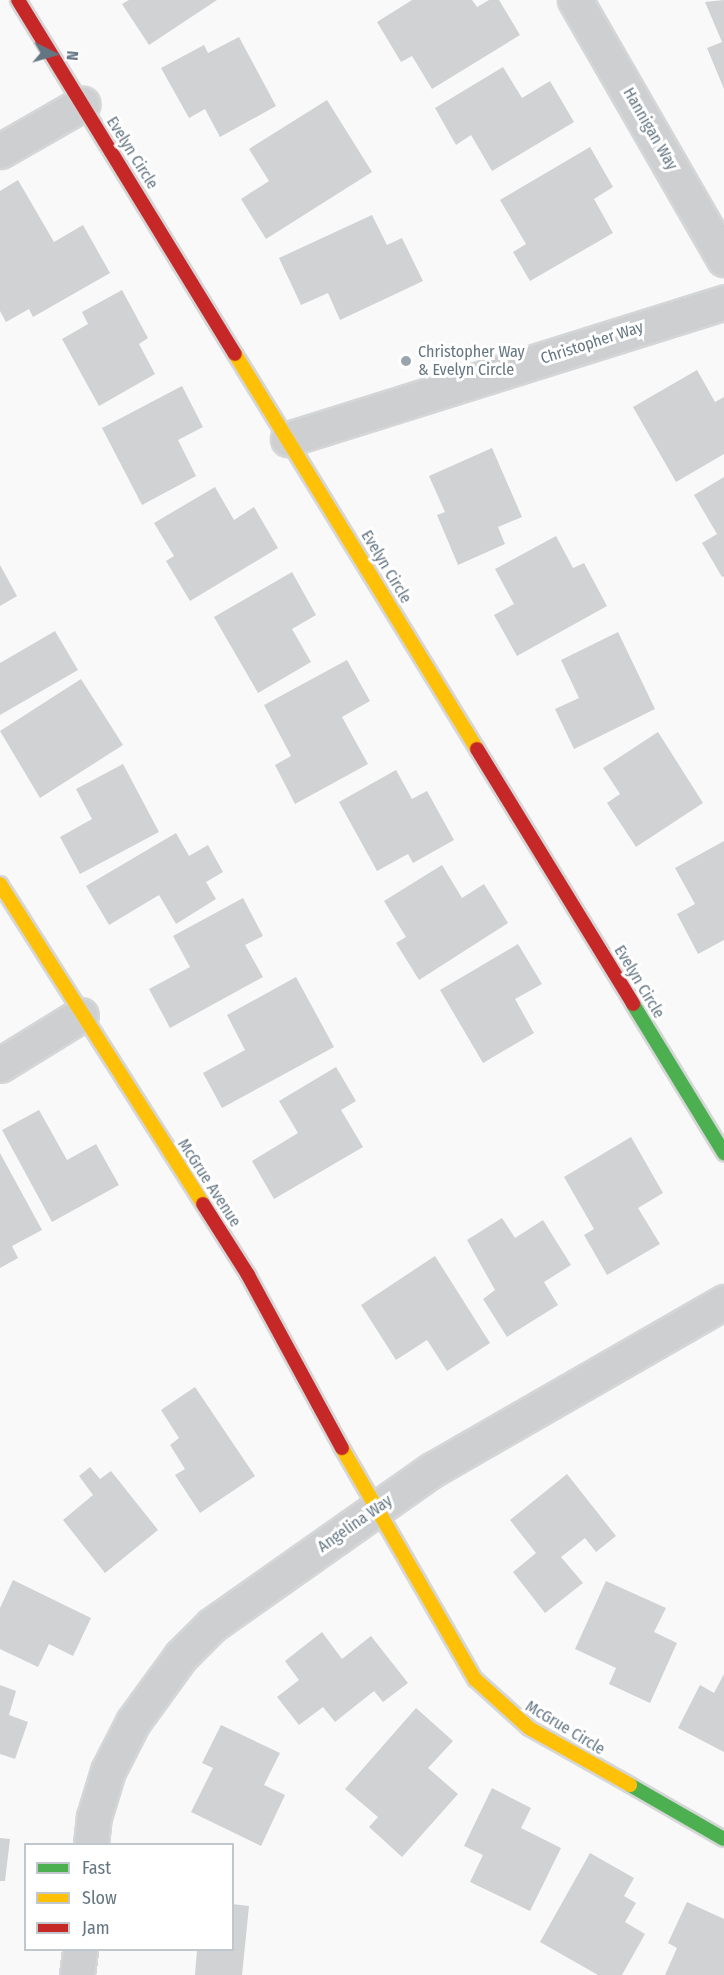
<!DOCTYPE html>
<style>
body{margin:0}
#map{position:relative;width:724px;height:1975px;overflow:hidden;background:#f9f9f9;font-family:"Fira Sans Condensed",sans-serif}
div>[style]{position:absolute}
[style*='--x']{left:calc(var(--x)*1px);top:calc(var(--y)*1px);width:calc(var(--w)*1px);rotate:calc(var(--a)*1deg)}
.building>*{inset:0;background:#d0d2d3}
.roads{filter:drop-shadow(2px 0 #d5d6d7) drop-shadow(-2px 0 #d5d6d7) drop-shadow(0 2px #d5d6d7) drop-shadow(0 -2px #d5d6d7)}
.street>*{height:33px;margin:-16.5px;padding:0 16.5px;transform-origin:16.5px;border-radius:16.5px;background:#cecfd0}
.fast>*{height:14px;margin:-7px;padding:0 7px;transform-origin:7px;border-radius:7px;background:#4caf50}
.slow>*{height:14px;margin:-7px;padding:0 7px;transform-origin:7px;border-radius:7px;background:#ffc107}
.jam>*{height:14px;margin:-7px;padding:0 7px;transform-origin:7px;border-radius:7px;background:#c62828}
.dots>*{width:16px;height:16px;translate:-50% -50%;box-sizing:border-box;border:3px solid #fff;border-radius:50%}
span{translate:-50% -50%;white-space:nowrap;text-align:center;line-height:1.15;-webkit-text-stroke:6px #fff;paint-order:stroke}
.street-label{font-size:16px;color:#657683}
.poi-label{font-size:16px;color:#657683}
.left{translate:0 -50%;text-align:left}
.legend{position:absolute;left:24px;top:1843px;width:210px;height:108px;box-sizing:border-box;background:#fff;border:2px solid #c1c8cd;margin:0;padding:8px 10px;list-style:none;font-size:18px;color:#657683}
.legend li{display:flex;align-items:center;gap:12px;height:30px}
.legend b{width:30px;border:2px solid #c1c8cd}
.north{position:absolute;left:24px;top:24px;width:60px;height:60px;-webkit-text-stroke:4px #fff;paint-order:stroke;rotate:95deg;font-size:16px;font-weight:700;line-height:24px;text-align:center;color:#657683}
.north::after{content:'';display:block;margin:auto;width:21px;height:27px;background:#657683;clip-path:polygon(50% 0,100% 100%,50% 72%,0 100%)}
</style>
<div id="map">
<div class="building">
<i style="clip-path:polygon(129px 0,217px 0,149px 45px,122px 4px)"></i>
<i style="clip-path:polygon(412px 0,472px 0,477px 7px,489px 0,499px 0,520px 35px,432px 89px,412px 56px,401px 62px,377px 22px)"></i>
<i style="clip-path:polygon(724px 0,724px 89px,707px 48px,722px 42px,705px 2px)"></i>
<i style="clip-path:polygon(239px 37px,276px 106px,220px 137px,205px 109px,189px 118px,161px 68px,204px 45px,208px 53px)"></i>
<i style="clip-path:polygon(503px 67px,522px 98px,550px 81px,574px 122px,492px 171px,471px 135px,456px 145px,435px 108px)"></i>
<i style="clip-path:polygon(327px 100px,372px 172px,266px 239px,241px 199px,269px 181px,249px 149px)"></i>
<i style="clip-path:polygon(590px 147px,613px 187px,594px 199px,613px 233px,530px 281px,513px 252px,526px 244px,500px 200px)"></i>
<i style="clip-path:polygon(18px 180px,54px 242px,83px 225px,110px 273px,33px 317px,29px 309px,6px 322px,0 311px,0 191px)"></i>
<i style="clip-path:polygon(372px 215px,387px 245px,402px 238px,423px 281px,340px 320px,328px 293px,301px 305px,279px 258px)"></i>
<i style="clip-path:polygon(122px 290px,148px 338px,139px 344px,155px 374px,99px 406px,62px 339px,88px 324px,82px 312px)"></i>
<i style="clip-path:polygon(697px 370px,715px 402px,724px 397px,724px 454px,676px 482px,633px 407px)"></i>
<i style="clip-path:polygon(182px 386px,203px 427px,178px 440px,196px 476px,142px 505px,102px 428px)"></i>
<i style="clip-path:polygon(492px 448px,522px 517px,498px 527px,505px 544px,458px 565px,437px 515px,445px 512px,429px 476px)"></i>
<i style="clip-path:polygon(724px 477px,724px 576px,722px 577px,702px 543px,717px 534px,694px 495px)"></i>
<i style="clip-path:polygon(215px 487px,234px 520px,254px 507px,278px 548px,190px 601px,166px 561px,174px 556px,154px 523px)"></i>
<i style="clip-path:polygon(556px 536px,573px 568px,584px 563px,607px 606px,517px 656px,494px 615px,514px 604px,495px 569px)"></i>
<i style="clip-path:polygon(0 565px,17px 596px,0 606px)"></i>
<i style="clip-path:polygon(292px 572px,316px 615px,292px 629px,311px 662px,258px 693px,214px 617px)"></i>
<i style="clip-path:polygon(55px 631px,78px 670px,0 715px,0 663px)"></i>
<i style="clip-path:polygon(618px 632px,655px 709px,574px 749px,555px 709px,579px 698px,561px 660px)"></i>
<i style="clip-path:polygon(347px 660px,370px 701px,342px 717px,368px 764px,295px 804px,275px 765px,291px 756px,264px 705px)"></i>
<i style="clip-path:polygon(81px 679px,123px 745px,40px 798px,0 731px)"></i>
<i style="clip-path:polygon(658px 732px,703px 803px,636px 847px,607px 803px,620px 794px,603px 768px)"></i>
<i style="clip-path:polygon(123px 764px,159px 832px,80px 874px,60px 837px,92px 819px,76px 789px)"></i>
<i style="clip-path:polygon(396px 770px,412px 799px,427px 791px,454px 840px,413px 863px,408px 854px,377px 871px,339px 802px)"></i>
<i style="clip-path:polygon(176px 833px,189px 856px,208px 845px,223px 872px,206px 882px,216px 899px,176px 924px,159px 895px,109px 925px,86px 886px)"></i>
<i style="clip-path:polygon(724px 841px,724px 940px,698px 954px,677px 914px,695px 904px,675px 868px)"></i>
<i style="clip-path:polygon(442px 865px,462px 898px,484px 884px,508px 923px,419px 980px,396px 943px,406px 937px,384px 901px)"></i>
<i style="clip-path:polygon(243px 898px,263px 936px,245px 945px,263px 977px,170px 1028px,149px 989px,190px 967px,173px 936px)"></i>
<i style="clip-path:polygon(518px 944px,542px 984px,515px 999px,534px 1033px,483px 1063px,440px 990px)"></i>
<i style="clip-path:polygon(296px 977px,334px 1047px,222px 1108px,203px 1073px,245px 1050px,227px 1015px)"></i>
<i style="clip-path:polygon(336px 1067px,356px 1101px,341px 1110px,363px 1147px,274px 1199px,252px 1161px,298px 1133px,279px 1101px)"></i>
<i style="clip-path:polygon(39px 1110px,67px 1160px,96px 1144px,119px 1185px,52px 1222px,2px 1130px)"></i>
<i style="clip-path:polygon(631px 1137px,663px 1193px,638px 1208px,660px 1244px,607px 1275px,584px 1235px,594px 1229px,564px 1177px)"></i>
<i style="clip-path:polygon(0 1153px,42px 1230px,12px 1246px,18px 1258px,0 1268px)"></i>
<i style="clip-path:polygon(502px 1218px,515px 1238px,543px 1220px,571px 1265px,544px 1282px,558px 1305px,507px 1337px,483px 1299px,495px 1290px,467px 1240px)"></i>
<i style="clip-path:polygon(435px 1256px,490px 1343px,447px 1371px,427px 1340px,396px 1360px,361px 1305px)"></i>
<i style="clip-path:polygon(195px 1387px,255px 1476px,200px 1513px,175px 1475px,185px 1469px,170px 1445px,179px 1438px,161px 1410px)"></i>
<i style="clip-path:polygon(90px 1467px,100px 1479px,111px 1471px,158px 1530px,105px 1573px,63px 1520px,93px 1495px,79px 1476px)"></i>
<i style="clip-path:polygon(567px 1474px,616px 1536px,596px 1552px,585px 1538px,561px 1557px,583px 1583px,545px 1613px,513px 1572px,536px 1553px,510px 1520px)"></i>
<i style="clip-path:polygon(13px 1580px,91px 1618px,73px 1656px,49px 1644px,38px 1667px,0 1649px,0 1608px)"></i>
<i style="clip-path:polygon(606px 1581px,666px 1608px,654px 1632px,677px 1643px,650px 1703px,609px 1684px,616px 1668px,575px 1649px)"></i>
<i style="clip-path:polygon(322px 1632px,342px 1659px,371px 1636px,408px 1683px,383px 1702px,374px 1691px,335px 1722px,323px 1707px,299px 1725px,277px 1697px,299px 1680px,285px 1661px)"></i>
<i style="clip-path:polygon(724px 1674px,724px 1752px,678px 1728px,700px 1685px,714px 1693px)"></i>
<i style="clip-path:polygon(0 1685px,16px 1691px,9px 1715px,28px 1722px,15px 1759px,0 1754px)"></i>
<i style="clip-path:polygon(416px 1708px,453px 1741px,428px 1768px,458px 1794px,402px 1857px,369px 1827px,378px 1817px,345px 1789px)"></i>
<i style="clip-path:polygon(221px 1725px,280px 1753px,264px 1785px,285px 1795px,261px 1846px,191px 1812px,213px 1768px,202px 1763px)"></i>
<i style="clip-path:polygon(492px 1788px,531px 1808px,521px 1828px,561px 1848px,530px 1911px,470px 1882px,483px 1855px,464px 1846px)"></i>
<i style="clip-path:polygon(0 1838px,10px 1839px,5px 1881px,0 1881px)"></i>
<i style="clip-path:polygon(590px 1853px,634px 1878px,624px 1896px,636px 1903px,625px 1922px,645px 1934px,622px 1975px,598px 1975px,540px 1942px)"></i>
<i style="clip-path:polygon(687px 1902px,724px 1919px,724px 1975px,665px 1975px,677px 1948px,668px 1943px)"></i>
<i style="clip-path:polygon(232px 1904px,249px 1906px,242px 1975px,195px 1975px,197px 1950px,232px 1950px)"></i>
</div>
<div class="roads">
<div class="street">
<i style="--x:575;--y:0;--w:299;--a:60.1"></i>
<i style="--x:0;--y:151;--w:95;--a:-29.8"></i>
<i style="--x:288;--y:439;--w:457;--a:-17.4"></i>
<i style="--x:0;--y:1065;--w:95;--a:-31.7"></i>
<i style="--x:91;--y:1844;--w:27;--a:-84"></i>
<i style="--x:94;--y:1817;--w:48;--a:-73.1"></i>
<i style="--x:108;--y:1771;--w:55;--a:-63"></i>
<i style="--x:133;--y:1722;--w:82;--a:-54"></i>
<i style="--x:181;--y:1656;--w:44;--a:-45"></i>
<i style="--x:212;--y:1625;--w:269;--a:-35.2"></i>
<i style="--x:432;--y:1470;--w:337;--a:-29.9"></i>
<i style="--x:77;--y:1975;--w:25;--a:-83"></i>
</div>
<div class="fast">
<i style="--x:633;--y:1004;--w:175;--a:58.6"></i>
<i style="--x:630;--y:1785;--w:108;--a:29.9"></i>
</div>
<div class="slow">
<i style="--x:235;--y:354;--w:463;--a:58.5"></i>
<i style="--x:0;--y:884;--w:379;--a:57.6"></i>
<i style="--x:342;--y:1448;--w:267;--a:60.1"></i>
<i style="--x:475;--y:1679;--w:73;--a:42.2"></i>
<i style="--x:529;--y:1728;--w:116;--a:29.4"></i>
</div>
<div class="jam">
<i style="--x:18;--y:0;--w:415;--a:58.5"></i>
<i style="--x:477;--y:749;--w:299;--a:58.5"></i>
<i style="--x:203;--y:1204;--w:84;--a:57.6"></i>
<i style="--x:248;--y:1275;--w:197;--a:61.5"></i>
</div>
</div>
<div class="dots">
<i style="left:406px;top:361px;background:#99a4ac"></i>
</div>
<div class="street-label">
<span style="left:650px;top:129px;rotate:60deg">Hannigan Way</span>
<span style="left:132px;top:153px;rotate:58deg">Evelyn Circle</span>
<span style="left:592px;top:343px;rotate:-18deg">Christopher Way</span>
<span style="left:386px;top:567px;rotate:59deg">Evelyn Circle</span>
<span style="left:639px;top:982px;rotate:59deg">Evelyn Circle</span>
<span style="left:209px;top:1183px;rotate:57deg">McGrue Avenue</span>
<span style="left:355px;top:1524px;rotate:-35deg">Angelina Way</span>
<span style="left:565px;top:1728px;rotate:31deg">McGrue Circle</span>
</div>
<div class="poi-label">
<span class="left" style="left:418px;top:361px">Christopher Way<br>&amp; Evelyn Circle</span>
</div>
<ul class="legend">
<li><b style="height:8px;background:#4caf50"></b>Fast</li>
<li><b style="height:8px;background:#ffc107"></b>Slow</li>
<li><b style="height:8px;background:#c62828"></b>Jam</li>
</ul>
<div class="north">N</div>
</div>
